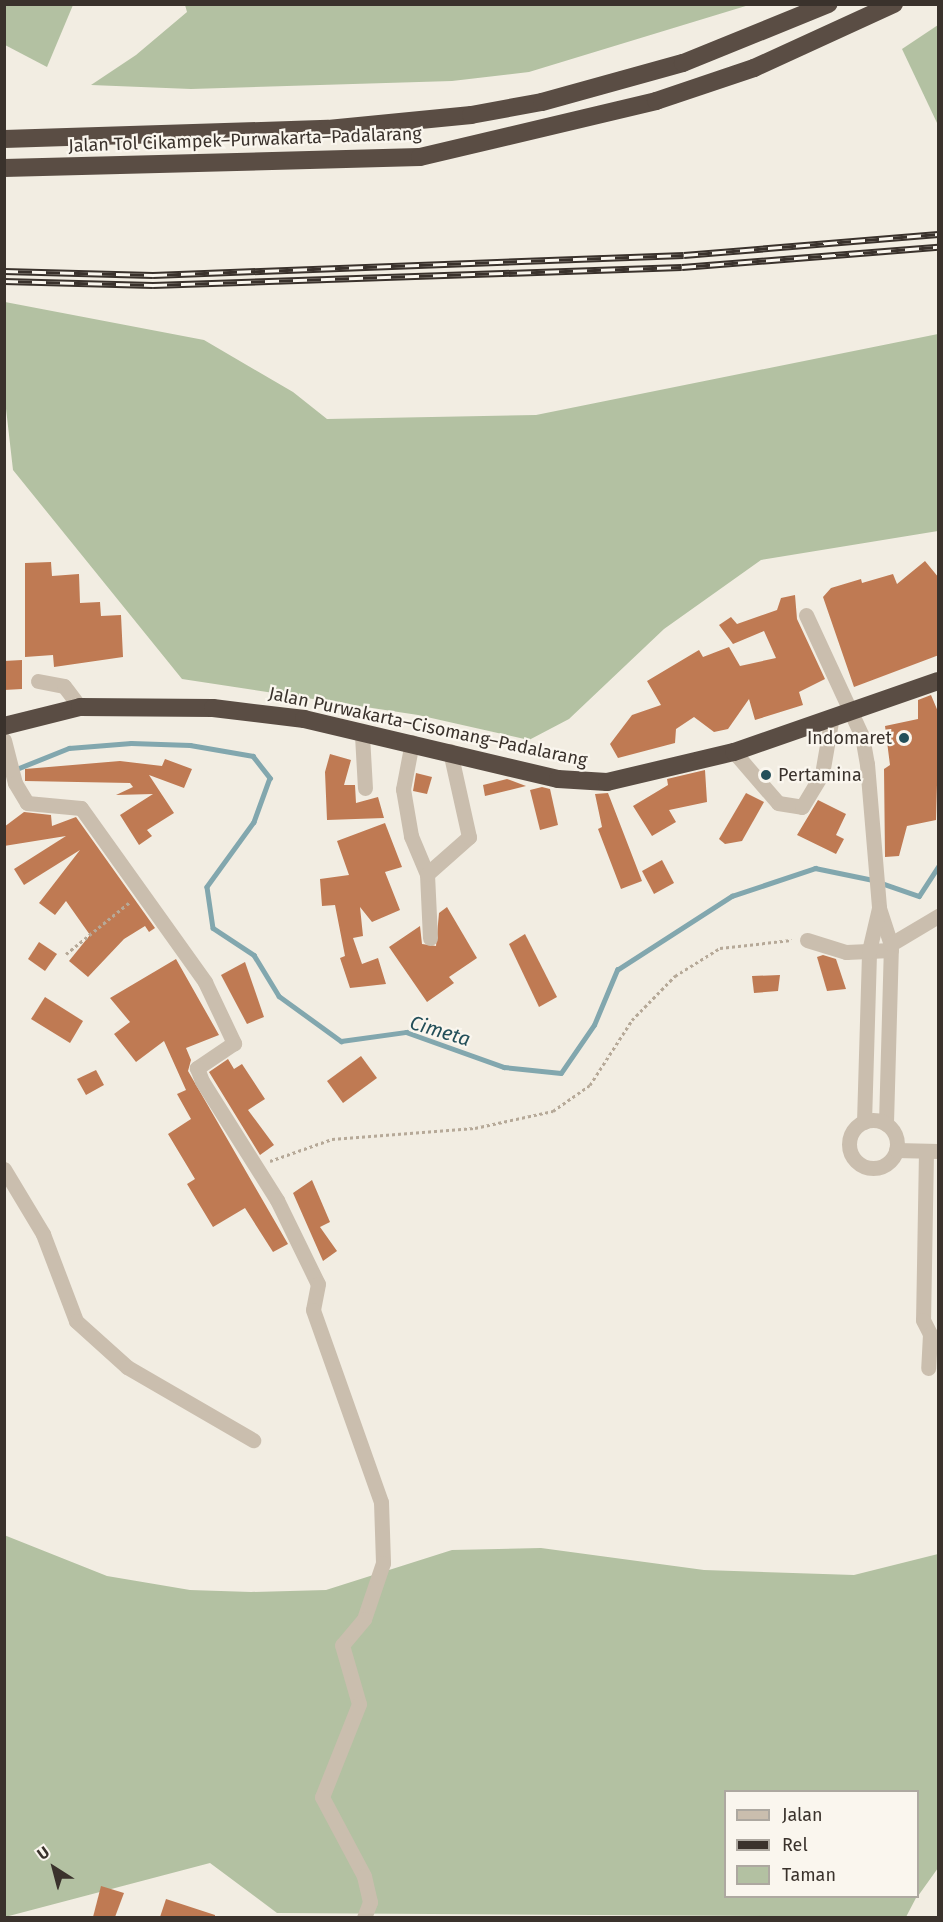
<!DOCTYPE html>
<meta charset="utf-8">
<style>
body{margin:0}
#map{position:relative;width:943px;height:1922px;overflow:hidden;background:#f2ede2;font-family:"Fira Sans",sans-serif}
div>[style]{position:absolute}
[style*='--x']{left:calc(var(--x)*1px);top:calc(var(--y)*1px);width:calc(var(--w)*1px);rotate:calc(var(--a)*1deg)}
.green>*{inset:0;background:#b3c1a2}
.stream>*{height:4.5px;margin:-2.25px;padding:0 2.25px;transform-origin:2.25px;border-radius:2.25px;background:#82a7ae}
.building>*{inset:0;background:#bf7a53}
.path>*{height:3px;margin-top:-1.5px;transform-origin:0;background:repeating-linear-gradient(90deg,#b6a998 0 3px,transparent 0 6px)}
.minor>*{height:15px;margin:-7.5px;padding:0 7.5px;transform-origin:7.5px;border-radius:7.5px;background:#cabeae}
.minor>.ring{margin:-7.5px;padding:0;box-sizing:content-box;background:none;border:15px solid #cabeae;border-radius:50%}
.highway>*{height:18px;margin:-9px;padding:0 9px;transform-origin:9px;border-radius:9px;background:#5a4d44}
.rail>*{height:7px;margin-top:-3.5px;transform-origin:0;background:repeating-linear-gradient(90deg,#faf6ee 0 14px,#3a322c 0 28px);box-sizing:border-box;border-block:2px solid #3a322c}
.dots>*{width:16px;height:16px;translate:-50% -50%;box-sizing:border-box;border:3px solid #faf6ee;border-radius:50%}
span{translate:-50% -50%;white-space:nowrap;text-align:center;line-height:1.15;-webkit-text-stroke:4.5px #faf6ee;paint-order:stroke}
.street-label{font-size:18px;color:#3a322c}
.poi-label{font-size:18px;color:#3a322c}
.right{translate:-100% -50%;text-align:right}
.left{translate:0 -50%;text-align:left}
.water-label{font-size:20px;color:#234f59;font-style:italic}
.frame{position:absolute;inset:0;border:6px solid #3a322c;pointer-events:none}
.legend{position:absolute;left:724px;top:1790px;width:195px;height:108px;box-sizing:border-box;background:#faf6ee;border:2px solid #ada8a0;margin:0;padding:8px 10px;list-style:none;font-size:18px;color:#3a322c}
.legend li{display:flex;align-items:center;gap:12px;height:30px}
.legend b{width:30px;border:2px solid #ada8a0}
.north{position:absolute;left:24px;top:1838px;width:60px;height:60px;-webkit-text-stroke:4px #faf6ee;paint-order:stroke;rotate:324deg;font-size:16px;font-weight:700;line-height:24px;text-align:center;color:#3a322c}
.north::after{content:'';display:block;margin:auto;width:21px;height:27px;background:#3a322c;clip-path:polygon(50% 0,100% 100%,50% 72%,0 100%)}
</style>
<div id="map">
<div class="green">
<i style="clip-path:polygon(4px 5px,73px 5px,47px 67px,5px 45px)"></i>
<i style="clip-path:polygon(185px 5px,185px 4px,749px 5px,529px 72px,452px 81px,191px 89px,91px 85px,136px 55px,187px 12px)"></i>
<i style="clip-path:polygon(938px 25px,938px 125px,902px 49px)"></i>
<i style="clip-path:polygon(5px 302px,204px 340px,293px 392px,327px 419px,536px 415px,938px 334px,938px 531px,761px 560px,664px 629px,569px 719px,529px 740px,418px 715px,182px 679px,13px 470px,5px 400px)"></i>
<i style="clip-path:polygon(4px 1535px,107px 1576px,190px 1590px,251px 1592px,326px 1590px,452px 1550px,541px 1548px,704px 1570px,854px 1575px,938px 1554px,938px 1868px,918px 1896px,918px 1792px,726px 1792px,726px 1896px,917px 1896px,906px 1917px,277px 1913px,210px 1863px,5px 1917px)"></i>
</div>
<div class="stream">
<i style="--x:4;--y:774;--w:70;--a:-21.8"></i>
<i style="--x:69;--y:748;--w:62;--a:-4.6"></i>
<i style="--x:131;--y:743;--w:59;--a:1.9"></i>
<i style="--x:190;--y:745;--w:64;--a:9.9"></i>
<i style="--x:253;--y:756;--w:28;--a:52"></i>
<i style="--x:270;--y:778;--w:47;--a:110"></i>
<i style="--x:254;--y:822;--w:80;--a:125.9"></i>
<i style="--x:207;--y:887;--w:41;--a:81.7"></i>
<i style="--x:213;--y:928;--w:49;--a:33.4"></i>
<i style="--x:254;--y:955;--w:48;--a:58.6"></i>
<i style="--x:279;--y:996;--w:77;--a:36"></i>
<i style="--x:341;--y:1041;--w:66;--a:-7.9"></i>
<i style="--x:406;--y:1032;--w:104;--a:19.7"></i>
<i style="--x:504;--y:1067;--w:57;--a:6"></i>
<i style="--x:561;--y:1073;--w:58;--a:-55.5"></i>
<i style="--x:594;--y:1025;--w:60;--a:-67.3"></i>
<i style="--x:617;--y:970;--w:137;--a:-32.8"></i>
<i style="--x:732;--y:896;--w:88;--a:-18.6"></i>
<i style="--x:815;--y:868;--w:59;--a:11.7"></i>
<i style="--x:881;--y:883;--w:40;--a:18.9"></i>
<i style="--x:919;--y:896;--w:35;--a:-57"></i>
</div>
<div class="building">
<i style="clip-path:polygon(925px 561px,939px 578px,939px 655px,854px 687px,823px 597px,831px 588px,861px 579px,862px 583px,893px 574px,897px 584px)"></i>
<i style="clip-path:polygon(51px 562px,52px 576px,79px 574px,80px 603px,100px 602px,101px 616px,121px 615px,123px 657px,54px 667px,53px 655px,25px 657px,25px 563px)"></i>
<i style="clip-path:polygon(795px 595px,797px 619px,825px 679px,799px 692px,803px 705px,755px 720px,749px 699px,728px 729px,714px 732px,694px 717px,676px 729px,675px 743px,618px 758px,610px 744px,632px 715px,661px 705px,647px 681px,699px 650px,703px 657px,729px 647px,740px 666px,776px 658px,764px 631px,733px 644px,719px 625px,731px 617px,737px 624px,777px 610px,781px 598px)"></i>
<i style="clip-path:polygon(22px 660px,22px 689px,4px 690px,4px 661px)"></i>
<i style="clip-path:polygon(931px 695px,939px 714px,936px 820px,907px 826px,899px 856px,885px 857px,884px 769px,890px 765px,885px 726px,918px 719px,918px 700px)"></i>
<i style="clip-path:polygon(330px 754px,351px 760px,344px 785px,355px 785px,356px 803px,378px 797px,384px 818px,327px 820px,325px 772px)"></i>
<i style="clip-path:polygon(165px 759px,192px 769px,184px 788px,149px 775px,174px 813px,147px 830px,152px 836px,139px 845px,120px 815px,153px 794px,116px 795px,133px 787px,130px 783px,25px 781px,25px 769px,120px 761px,162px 766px)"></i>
<i style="clip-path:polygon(705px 770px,707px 802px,669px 810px,676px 822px,652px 836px,633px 806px,668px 785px,667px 779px)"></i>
<i style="clip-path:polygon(416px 773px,432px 777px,427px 794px,413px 791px)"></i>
<i style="clip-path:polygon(507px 779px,526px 786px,485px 796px,483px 785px)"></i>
<i style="clip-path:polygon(542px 787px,550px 789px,558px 825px,540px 830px,530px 790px)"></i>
<i style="clip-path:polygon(608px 793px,642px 881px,621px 889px,598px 829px,602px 827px,595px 794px)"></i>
<i style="clip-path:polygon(746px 793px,764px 802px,742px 841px,725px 844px,719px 839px)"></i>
<i style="clip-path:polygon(818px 800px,846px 814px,836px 835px,844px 839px,836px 854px,797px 835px)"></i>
<i style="clip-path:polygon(24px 812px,51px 815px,52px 826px,76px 817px,155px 928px,149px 932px,145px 926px,124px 939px,88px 977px,69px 961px,90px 935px,66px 901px,55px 915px,39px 903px,80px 850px,24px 885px,14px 869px,66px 836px,4px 846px,4px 827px)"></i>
<i style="clip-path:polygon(385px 823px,402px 867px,385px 872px,400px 910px,372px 922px,360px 907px,363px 936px,353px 938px,362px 964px,378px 958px,386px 984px,350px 988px,340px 958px,345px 956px,335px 905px,322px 906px,320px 879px,349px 875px,337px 841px)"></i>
<i style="clip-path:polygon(662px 860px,674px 883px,654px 894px,642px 871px)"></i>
<i style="clip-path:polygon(447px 907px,477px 958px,449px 977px,454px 983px,427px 1002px,389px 947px,420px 926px,422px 944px,436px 946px,439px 913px)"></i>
<i style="clip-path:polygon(525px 934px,557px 997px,539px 1007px,509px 944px)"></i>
<i style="clip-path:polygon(39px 942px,57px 954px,45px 971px,28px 959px)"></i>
<i style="clip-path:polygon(823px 955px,836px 959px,846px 989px,827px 991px,817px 957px)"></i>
<i style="clip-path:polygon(176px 959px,219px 1035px,186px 1048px,191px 1060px,188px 1071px,288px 1244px,273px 1252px,245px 1208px,213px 1227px,187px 1184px,195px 1179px,168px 1134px,191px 1119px,177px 1094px,186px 1090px,164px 1041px,136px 1062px,114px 1034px,130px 1022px,110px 998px)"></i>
<i style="clip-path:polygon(245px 962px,264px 1017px,247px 1024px,221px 975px)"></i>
<i style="clip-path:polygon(780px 975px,778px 991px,754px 993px,752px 976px)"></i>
<i style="clip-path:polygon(45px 997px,83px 1021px,70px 1043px,31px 1019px)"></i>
<i style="clip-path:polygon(361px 1056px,377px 1078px,343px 1103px,327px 1081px)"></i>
<i style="clip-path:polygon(228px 1059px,234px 1069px,242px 1064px,265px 1099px,248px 1110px,274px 1145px,260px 1155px,209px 1072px)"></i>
<i style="clip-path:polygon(96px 1070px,104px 1085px,86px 1095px,77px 1079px)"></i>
<i style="clip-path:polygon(312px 1180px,330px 1222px,320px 1227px,337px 1251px,323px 1261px,293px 1193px)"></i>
<i style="clip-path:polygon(101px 1886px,124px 1893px,115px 1917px,93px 1917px)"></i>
<i style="clip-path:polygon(166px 1899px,215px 1915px,215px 1917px,160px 1917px)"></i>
</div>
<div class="path">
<i style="--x:66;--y:954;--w:82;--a:-39.1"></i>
<i style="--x:270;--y:1161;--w:66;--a:-19.5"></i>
<i style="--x:332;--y:1139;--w:143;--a:-4.4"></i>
<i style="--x:475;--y:1128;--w:80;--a:-12.3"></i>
<i style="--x:553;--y:1111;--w:45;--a:-35.1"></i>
<i style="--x:590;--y:1085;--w:77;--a:-57.1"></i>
<i style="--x:632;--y:1020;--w:62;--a:-45.7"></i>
<i style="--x:675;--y:976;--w:53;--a:-31.9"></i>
<i style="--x:720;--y:948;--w:72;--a:-6.3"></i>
</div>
<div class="minor">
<i style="--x:806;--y:615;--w:133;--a:65.2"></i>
<i style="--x:862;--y:736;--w:28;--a:80"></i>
<i style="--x:867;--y:764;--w:144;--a:85.2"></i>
<i style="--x:879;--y:908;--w:38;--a:72"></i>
<i style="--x:891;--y:944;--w:180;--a:91.6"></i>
<i style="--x:38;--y:681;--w:26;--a:11"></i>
<i style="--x:64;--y:686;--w:26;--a:53"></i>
<i style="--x:362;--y:735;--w:53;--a:86.8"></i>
<i style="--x:4;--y:740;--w:44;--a:75.7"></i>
<i style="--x:15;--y:783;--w:23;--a:59"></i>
<i style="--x:27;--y:803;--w:54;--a:5.3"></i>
<i style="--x:81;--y:808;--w:214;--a:54.5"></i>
<i style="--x:205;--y:982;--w:68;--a:64.6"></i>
<i style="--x:234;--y:1043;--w:45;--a:146"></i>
<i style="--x:197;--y:1068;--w:14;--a:69"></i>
<i style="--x:202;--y:1081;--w:141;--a:57.8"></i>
<i style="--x:277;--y:1200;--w:93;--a:64"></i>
<i style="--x:318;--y:1284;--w:26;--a:101"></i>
<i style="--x:313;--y:1310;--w:204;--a:70.5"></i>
<i style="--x:381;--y:1502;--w:61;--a:88.1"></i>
<i style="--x:383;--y:1563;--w:59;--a:108.7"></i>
<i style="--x:364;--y:1619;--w:34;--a:130"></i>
<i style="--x:342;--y:1645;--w:61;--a:73.9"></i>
<i style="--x:359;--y:1704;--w:100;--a:111.7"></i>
<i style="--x:322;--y:1797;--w:89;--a:62"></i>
<i style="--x:364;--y:1876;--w:27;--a:77"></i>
<i style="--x:370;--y:1902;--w:17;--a:111"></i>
<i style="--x:412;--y:742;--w:48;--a:100.8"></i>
<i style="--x:403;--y:789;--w:48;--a:80.3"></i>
<i style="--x:411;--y:836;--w:41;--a:67.2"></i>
<i style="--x:427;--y:874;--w:64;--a:87.3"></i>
<i style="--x:734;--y:752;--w:67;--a:49.2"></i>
<i style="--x:778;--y:803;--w:24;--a:9"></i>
<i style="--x:802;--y:807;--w:39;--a:-59"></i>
<i style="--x:822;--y:774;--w:53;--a:-80.2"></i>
<i style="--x:427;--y:874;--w:56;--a:-41.4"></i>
<i style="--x:469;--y:837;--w:88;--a:-102.5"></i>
<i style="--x:807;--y:940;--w:41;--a:17.1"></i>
<i style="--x:846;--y:952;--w:45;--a:-2.5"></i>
<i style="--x:891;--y:944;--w:55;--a:-30.8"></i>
<i class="ring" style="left:849px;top:1120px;width:33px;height:33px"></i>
<i style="--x:864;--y:1122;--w:171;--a:-88.3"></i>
<i style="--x:869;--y:951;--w:44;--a:-76.9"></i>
<i style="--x:896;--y:1150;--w:42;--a:1.4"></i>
<i style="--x:926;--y:1151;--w:169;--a:91"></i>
<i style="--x:923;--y:1320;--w:16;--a:63"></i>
<i style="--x:930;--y:1334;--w:34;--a:93"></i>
<i style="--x:4;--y:1169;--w:76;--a:59"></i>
<i style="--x:43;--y:1234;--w:93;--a:69.2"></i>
<i style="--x:76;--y:1321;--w:69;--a:42"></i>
<i style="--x:127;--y:1367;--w:146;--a:30.1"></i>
</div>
<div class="highway">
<i style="--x:4;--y:139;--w:324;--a:-1.8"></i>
<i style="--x:328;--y:129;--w:144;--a:-5.6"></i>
<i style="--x:471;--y:115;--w:72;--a:-10.4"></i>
<i style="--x:542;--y:102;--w:146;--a:-15.5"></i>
<i style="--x:683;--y:63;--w:157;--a:-22.1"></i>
<i style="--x:4;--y:168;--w:416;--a:-1.5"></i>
<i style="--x:420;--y:157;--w:243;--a:-13.3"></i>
<i style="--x:656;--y:101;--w:103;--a:-18.6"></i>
<i style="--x:754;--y:68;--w:154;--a:-24.6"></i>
<i style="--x:4;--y:726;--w:78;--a:-14"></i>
<i style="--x:80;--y:707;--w:133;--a:0.4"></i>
<i style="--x:213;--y:708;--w:92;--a:6.9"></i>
<i style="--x:304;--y:719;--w:261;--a:13.3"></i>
<i style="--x:558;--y:779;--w:49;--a:3.5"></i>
<i style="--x:607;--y:782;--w:130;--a:-13.3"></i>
<i style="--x:734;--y:752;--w:216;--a:-19.2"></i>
</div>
<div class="rail">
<i style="--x:4;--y:271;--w:149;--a:1.5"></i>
<i style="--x:153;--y:275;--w:531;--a:-2.16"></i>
<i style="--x:684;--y:255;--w:255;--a:-4.7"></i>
<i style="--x:4;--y:281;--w:149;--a:1.5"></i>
<i style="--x:153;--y:285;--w:529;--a:-1.95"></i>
<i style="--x:682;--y:267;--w:257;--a:-4.5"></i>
</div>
<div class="dots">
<i style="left:904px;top:738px;background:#234f59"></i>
<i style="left:766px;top:775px;background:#234f59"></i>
</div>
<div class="street-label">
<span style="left:245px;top:140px;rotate:-2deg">Jalan Tol Cikampek–Purwakarta–Padalarang</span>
<span style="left:428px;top:727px;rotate:12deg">Jalan Purwakarta–Cisomang–Padalarang</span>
</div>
<div class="poi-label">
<span class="right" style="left:892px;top:738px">Indomaret</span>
<span class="left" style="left:778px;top:775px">Pertamina</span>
</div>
<div class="water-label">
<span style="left:440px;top:1031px;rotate:17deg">Cimeta</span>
</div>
<div class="frame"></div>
<ul class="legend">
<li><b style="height:8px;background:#cabeae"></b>Jalan</li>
<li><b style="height:8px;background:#3a322c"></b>Rel</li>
<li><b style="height:16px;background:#b3c1a2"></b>Taman</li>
</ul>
<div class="north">U</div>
</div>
